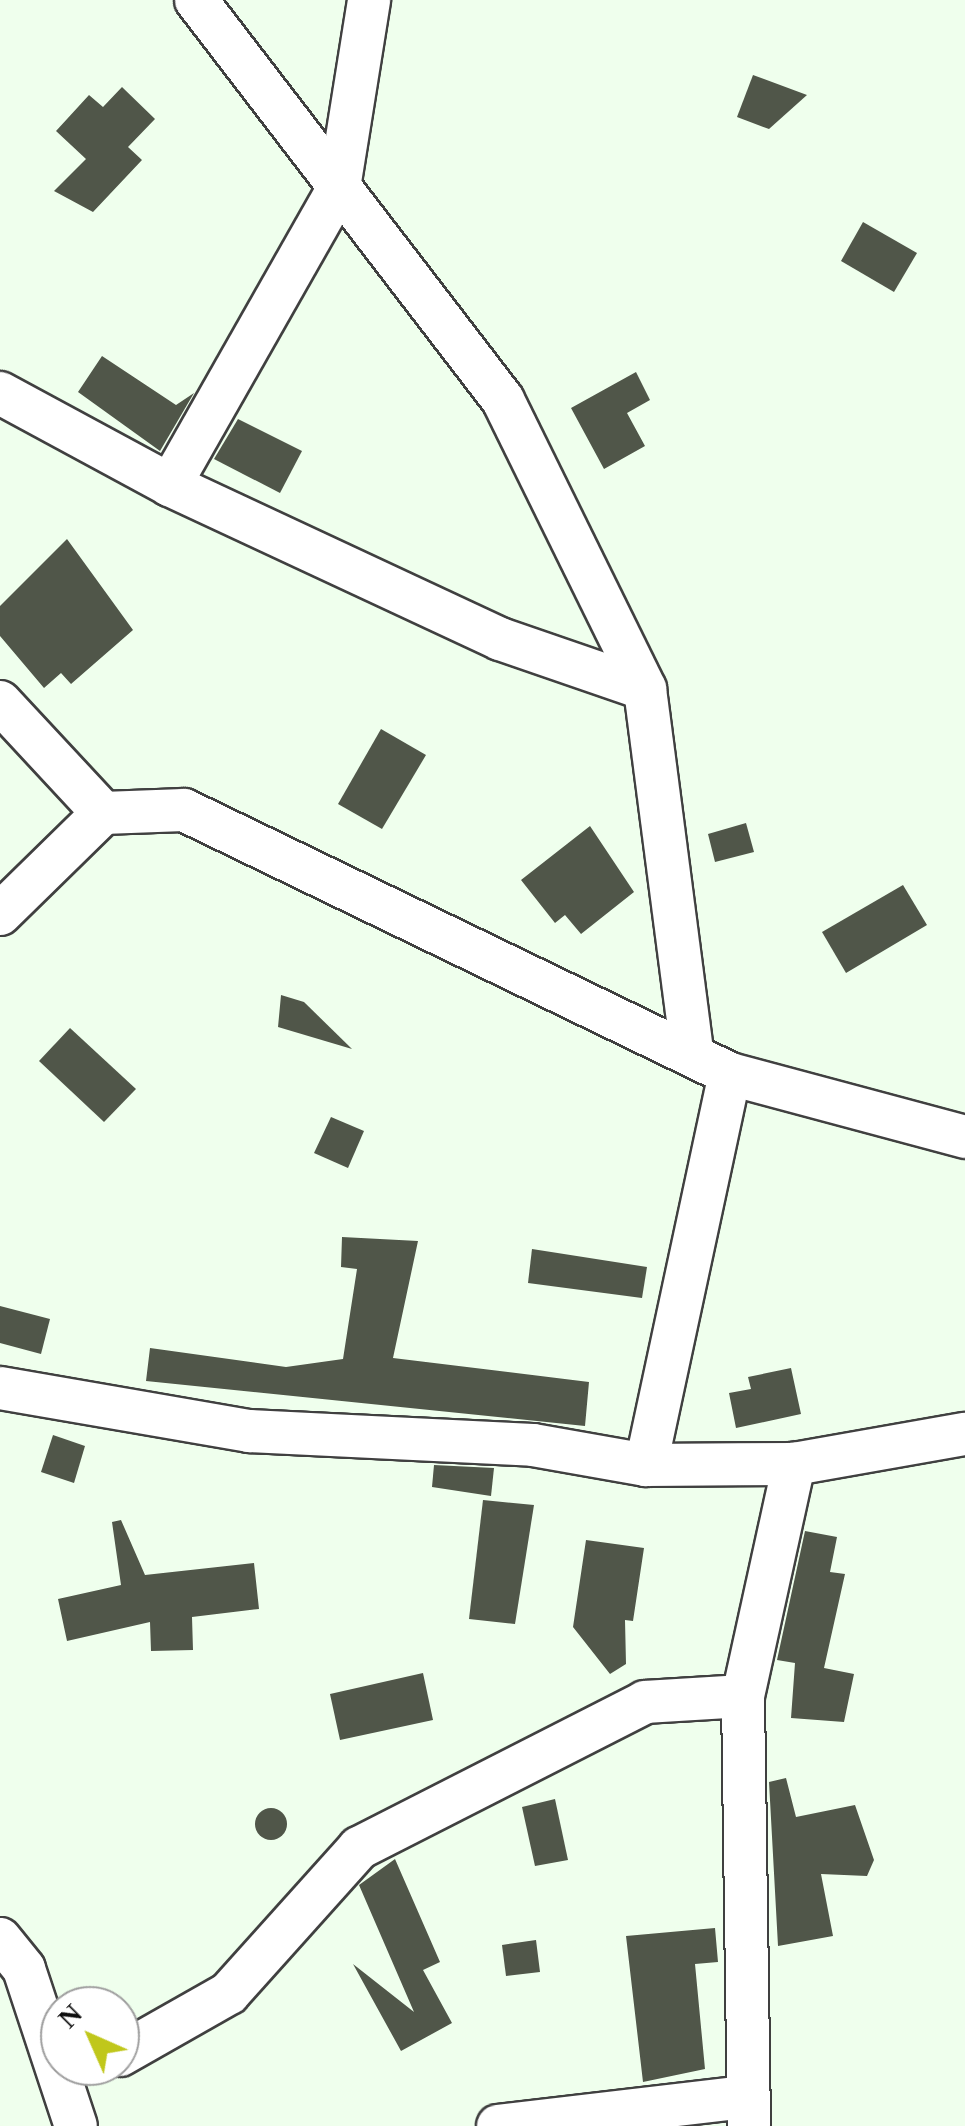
<!DOCTYPE html>
<style>
body{margin:0}
#map{position:relative;width:965px;height:2126px;overflow:hidden;background:#efffed;font-family:"Times New Roman",serif}
div>[style]{position:absolute}
[style*='--x']{left:calc(var(--x)*1px);top:calc(var(--y)*1px);width:calc(var(--w)*1px);rotate:calc(var(--a)*1deg)}
.building>*{inset:0;background:#505649}
.round{border-radius:50%}
.roads{filter:drop-shadow(2px 0 #404040) drop-shadow(-2px 0 #404040) drop-shadow(0 2px #404040) drop-shadow(0 -2px #404040)}
.minor>*{height:42px;margin:-21px;padding:0 21px;transform-origin:21px;border-radius:21px;background:#fff}
span{translate:-50% -50%;white-space:nowrap;text-align:center;line-height:1.15;-webkit-text-stroke:10px #fff;paint-order:stroke}
.north{position:absolute;left:40px;top:1986px;width:100px;height:100px;box-sizing:border-box;background:#fff;border:2px solid #9e9e9e;border-radius:50%;rotate:315deg;font-size:28px;font-weight:700;line-height:40px;text-align:center;color:#0d0d0d}
.north::after{content:'';display:block;margin:auto;width:35px;height:45px;background:#c0c71b;clip-path:polygon(50% 0,100% 100%,50% 72%,0 100%)}
</style>
<div id="map">
<div class="building">
<i style="clip-path:polygon(753px 75px,807px 95px,769px 129px,737px 117px)"></i>
<i style="clip-path:polygon(122px 87px,155px 119px,128px 147px,142px 160px,93px 212px,54px 191px,86px 159px,56px 131px,89px 95px,103px 107px)"></i>
<i style="clip-path:polygon(863px 222px,917px 253px,894px 292px,841px 261px)"></i>
<i style="clip-path:polygon(102px 356px,176px 405px,194px 393px,160px 451px,78px 392px)"></i>
<i style="clip-path:polygon(636px 372px,650px 400px,627px 413px,645px 446px,604px 469px,571px 408px)"></i>
<i style="clip-path:polygon(238px 419px,302px 451px,280px 493px,214px 459px)"></i>
<i style="clip-path:polygon(67px 539px,133px 630px,71px 684px,61px 673px,44px 688px,0 636px,0 606px)"></i>
<i style="clip-path:polygon(381px 729px,426px 755px,382px 829px,338px 804px)"></i>
<i style="clip-path:polygon(746px 823px,754px 852px,715px 862px,708px 834px)"></i>
<i style="clip-path:polygon(590px 826px,634px 892px,581px 934px,565px 915px,555px 923px,521px 880px)"></i>
<i style="clip-path:polygon(903px 885px,927px 925px,846px 973px,822px 932px)"></i>
<i style="clip-path:polygon(281px 995px,304px 1002px,352px 1049px,278px 1027px)"></i>
<i style="clip-path:polygon(70px 1028px,136px 1089px,104px 1122px,39px 1061px)"></i>
<i style="clip-path:polygon(331px 1117px,364px 1131px,348px 1168px,314px 1153px)"></i>
<i style="clip-path:polygon(342px 1237px,418px 1241px,393px 1358px,589px 1382px,585px 1426px,146px 1381px,150px 1348px,286px 1367px,343px 1359px,357px 1269px,341px 1267px)"></i>
<i style="clip-path:polygon(532px 1249px,647px 1267px,642px 1298px,528px 1283px)"></i>
<i style="clip-path:polygon(0 1306px,50px 1319px,41px 1354px,0 1343px)"></i>
<i style="clip-path:polygon(791px 1368px,801px 1414px,736px 1428px,729px 1393px,751px 1389px,748px 1377px)"></i>
<i style="clip-path:polygon(53px 1435px,85px 1446px,74px 1483px,41px 1472px)"></i>
<i style="clip-path:polygon(434px 1465px,494px 1468px,491px 1496px,432px 1487px)"></i>
<i style="clip-path:polygon(483px 1500px,534px 1505px,515px 1624px,469px 1619px)"></i>
<i style="clip-path:polygon(121px 1520px,145px 1575px,254px 1563px,259px 1609px,192px 1617px,193px 1650px,151px 1651px,150px 1622px,67px 1641px,58px 1599px,121px 1585px,112px 1522px)"></i>
<i style="clip-path:polygon(805px 1531px,837px 1537px,830px 1572px,845px 1574px,824px 1668px,854px 1674px,844px 1722px,791px 1718px,795px 1663px,777px 1660px)"></i>
<i style="clip-path:polygon(586px 1540px,644px 1548px,633px 1621px,625px 1620px,626px 1664px,610px 1674px,573px 1627px)"></i>
<i style="clip-path:polygon(423px 1673px,433px 1720px,340px 1740px,330px 1694px)"></i>
<i style="clip-path:polygon(786px 1778px,796px 1817px,855px 1805px,874px 1860px,867px 1876px,821px 1874px,833px 1936px,778px 1946px,769px 1782px)"></i>
<i style="clip-path:polygon(555px 1799px,568px 1860px,535px 1866px,522px 1807px)"></i>
<i class="round" style="left:255px;top:1808px;width:32px;height:32px"></i>
<i style="clip-path:polygon(395px 1859px,440px 1962px,423px 1970px,452px 2023px,401px 2051px,353px 1964px,414px 2012px,359px 1885px)"></i>
<i style="clip-path:polygon(715px 1928px,718px 1962px,695px 1964px,705px 2069px,643px 2082px,626px 1936px)"></i>
<i style="clip-path:polygon(536px 1940px,540px 1972px,506px 1976px,502px 1945px)"></i>
</div>
<div class="roads">
<div class="minor">
<i style="--x:196;--y:0;--w:504;--a:52.49"></i>
<i style="--x:503;--y:400;--w:322;--a:63.8"></i>
<i style="--x:645;--y:689;--w:366;--a:82.6"></i>
<i style="--x:0;--y:393;--w:193;--a:28.4"></i>
<i style="--x:170;--y:485;--w:342;--a:-60.4"></i>
<i style="--x:339;--y:188;--w:190;--a:-80.9"></i>
<i style="--x:170;--y:485;--w:364;--a:25"></i>
<i style="--x:500;--y:639;--w:153;--a:19"></i>
<i style="--x:0;--y:702;--w:151;--a:47.1"></i>
<i style="--x:103;--y:813;--w:81;--a:-2.1"></i>
<i style="--x:184;--y:810;--w:606;--a:25.8"></i>
<i style="--x:730;--y:1074;--w:243;--a:15"></i>
<i style="--x:0;--y:914;--w:144;--a:-44.4"></i>
<i style="--x:0;--y:1388;--w:253;--a:9.8"></i>
<i style="--x:249;--y:1431;--w:284;--a:2.8"></i>
<i style="--x:533;--y:1445;--w:115;--a:10"></i>
<i style="--x:646;--y:1465;--w:148;--a:-0.4"></i>
<i style="--x:794;--y:1464;--w:174;--a:-10"></i>
<i style="--x:646;--y:1465;--w:400;--a:-77.9"></i>
<i style="--x:743;--y:1696;--w:430;--a:89.2"></i>
<i style="--x:0;--y:1939;--w:38;--a:51"></i>
<i style="--x:24;--y:1969;--w:165;--a:71.7"></i>
<i style="--x:120;--y:2055;--w:125;--a:-29.6"></i>
<i style="--x:229;--y:1993;--w:195;--a:-48.1"></i>
<i style="--x:359;--y:1848;--w:321;--a:-27"></i>
<i style="--x:645;--y:1702;--w:98;--a:-3.5"></i>
<i style="--x:743;--y:1696;--w:238;--a:-77.6"></i>
<i style="--x:498;--y:2126;--w:248;--a:-6.7"></i>
</div>
</div>
<div class="north">N</div>
</div>
